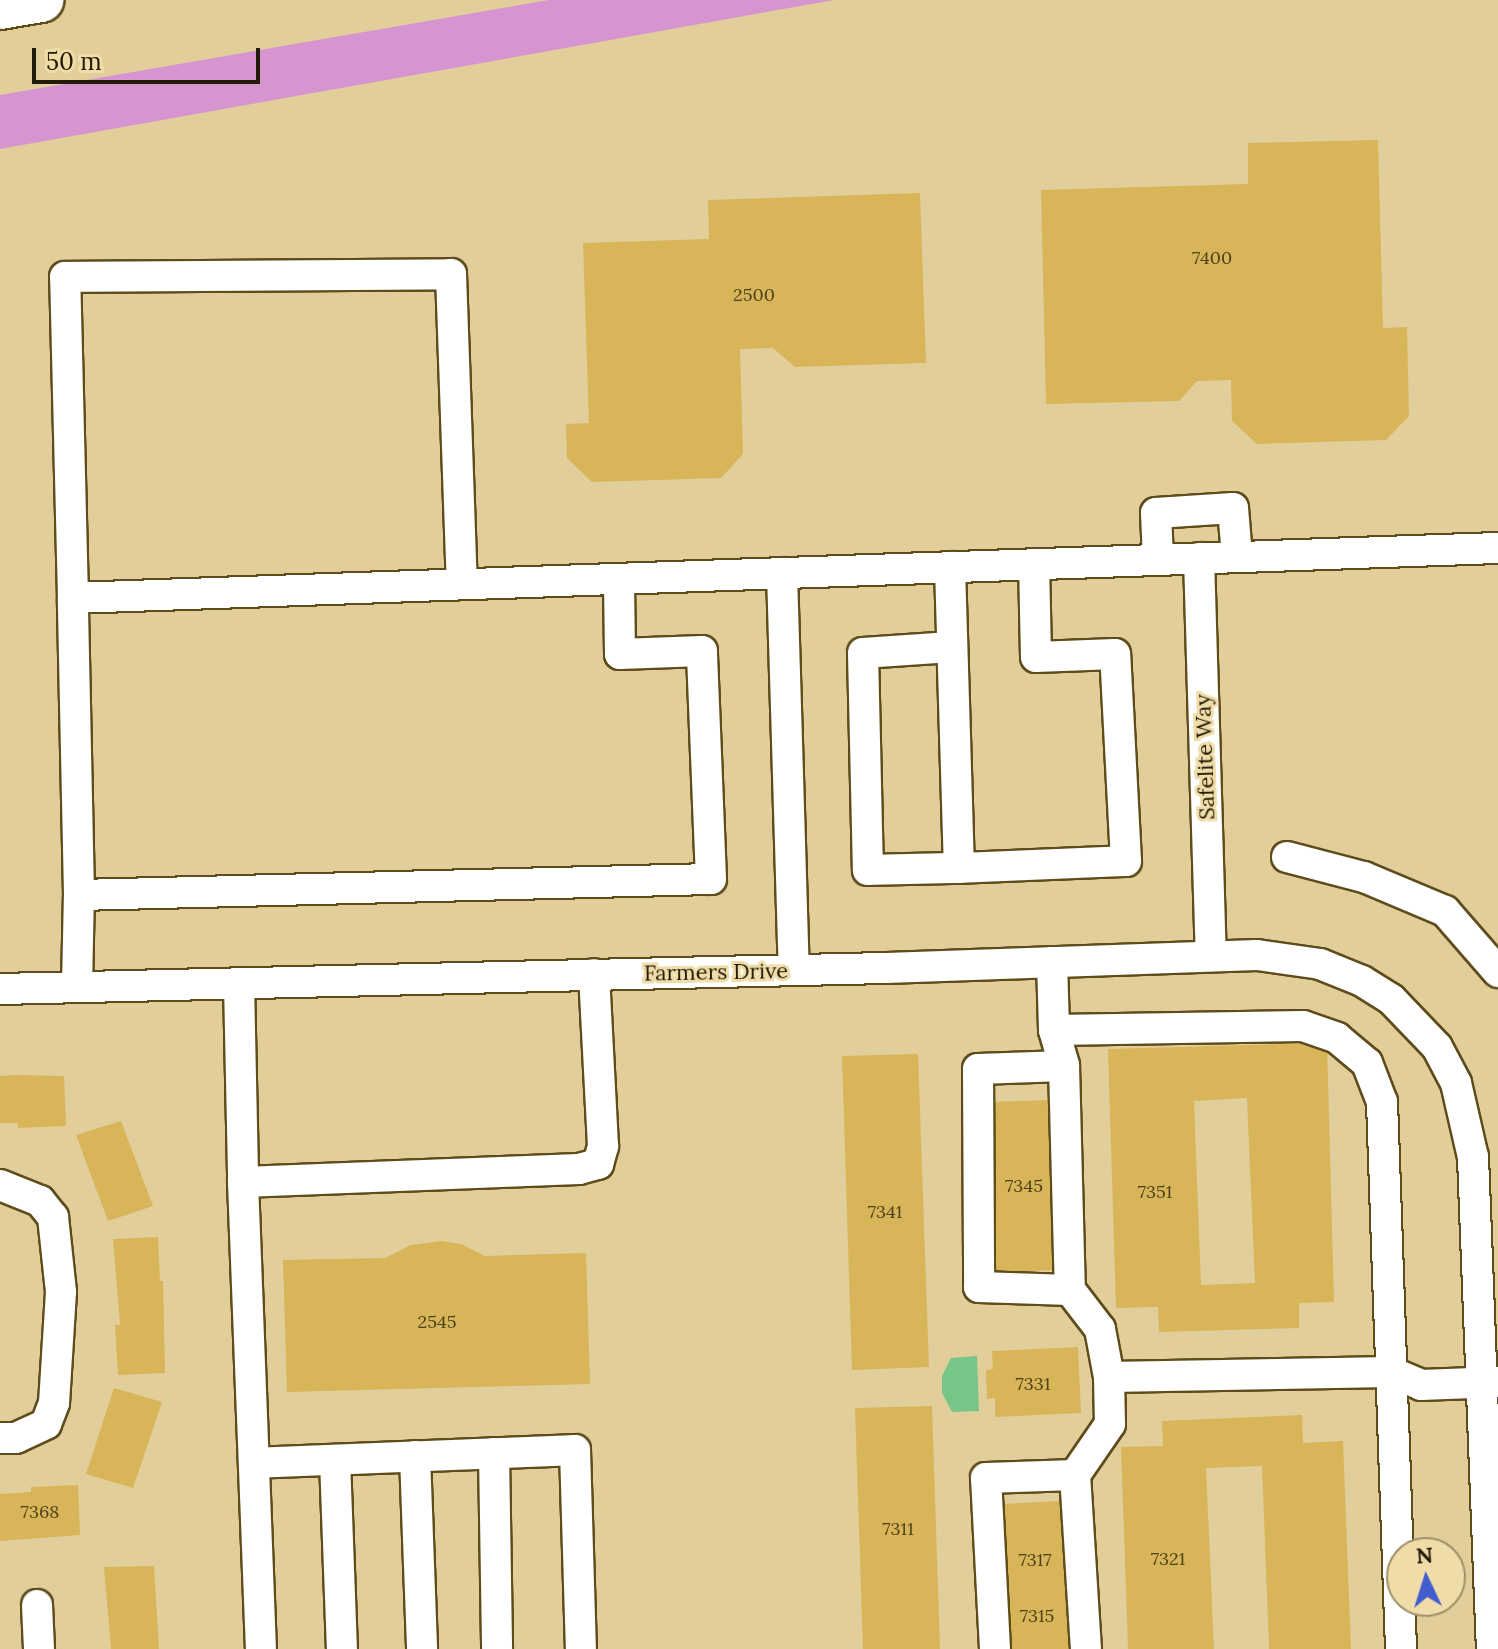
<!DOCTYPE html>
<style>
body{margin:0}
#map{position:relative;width:1498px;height:1649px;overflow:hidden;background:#e2ce9b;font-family:Lora,serif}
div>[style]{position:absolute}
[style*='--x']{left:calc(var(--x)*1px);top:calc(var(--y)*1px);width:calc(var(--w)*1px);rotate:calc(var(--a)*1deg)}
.green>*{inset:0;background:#d694d1}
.water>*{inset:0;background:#77c587}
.building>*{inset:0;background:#d7b558}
.roads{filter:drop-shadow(2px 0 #5e4c1b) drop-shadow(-2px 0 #5e4c1b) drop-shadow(0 2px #5e4c1b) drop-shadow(0 -2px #5e4c1b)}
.minor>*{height:30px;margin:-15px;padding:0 15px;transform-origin:15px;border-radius:15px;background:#fff}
.highway>*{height:44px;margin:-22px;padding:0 22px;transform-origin:22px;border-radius:22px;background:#fff}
span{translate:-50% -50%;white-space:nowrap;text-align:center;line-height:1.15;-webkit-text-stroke:6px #efdca8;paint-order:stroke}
.number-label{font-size:18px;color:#4f421b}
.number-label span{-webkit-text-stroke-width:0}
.street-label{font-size:22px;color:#221b07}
.north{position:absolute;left:1386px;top:1537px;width:80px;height:80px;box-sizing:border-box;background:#efdca8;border:2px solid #9d8f68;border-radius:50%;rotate:356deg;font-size:22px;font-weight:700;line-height:32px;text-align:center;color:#221b07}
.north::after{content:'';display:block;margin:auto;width:28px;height:36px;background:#425dd0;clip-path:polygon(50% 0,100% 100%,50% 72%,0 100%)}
.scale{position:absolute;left:32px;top:48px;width:228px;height:36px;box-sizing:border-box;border:4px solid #221b07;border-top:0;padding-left:10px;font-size:24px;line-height:28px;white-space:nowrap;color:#221b07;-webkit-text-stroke:6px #efdca8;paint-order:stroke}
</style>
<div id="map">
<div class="green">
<i style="clip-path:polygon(549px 0,834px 0,0 149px,0 95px)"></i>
</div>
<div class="water">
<i style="clip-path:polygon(977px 1356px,979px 1411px,952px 1412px,942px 1393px,942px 1376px,951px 1358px)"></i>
</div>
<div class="building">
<i style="clip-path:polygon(1378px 140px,1383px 328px,1407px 327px,1409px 416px,1386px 440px,1257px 444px,1232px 421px,1231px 380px,1197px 381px,1179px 401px,1046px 404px,1041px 190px,1248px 184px,1248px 143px)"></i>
<i style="clip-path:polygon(920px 193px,926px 363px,795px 367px,773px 348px,740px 349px,743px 454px,721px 478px,592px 482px,567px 458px,566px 424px,589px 423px,583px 243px,709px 239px,708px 200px)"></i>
<i style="clip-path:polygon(evenodd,1327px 1043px,1334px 1302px,1299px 1303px,1299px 1328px,1159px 1332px,1158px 1307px,1116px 1308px,1108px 1049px,1327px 1043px,1247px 1098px,1255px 1283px,1201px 1285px,1194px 1101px,1247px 1098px)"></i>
<i style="clip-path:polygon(918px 1054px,929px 1367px,852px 1370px,842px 1056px)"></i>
<i style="clip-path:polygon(18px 1075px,64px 1076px,66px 1126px,18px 1128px,18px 1123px,0 1123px,0 1076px)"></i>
<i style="clip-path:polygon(1051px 1100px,1057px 1270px,996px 1272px,990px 1102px)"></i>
<i style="clip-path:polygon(121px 1121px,153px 1206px,108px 1221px,76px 1135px)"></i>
<i style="clip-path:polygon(158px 1237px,160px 1281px,163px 1281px,165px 1373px,118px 1375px,115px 1325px,120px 1325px,113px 1239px)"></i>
<i style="clip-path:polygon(442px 1241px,461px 1244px,485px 1256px,586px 1253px,590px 1384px,287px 1392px,283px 1260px,385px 1258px,411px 1245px)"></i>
<i style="clip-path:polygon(1078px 1347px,1081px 1413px,995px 1417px,995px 1398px,987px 1399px,986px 1370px,993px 1369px,992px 1351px)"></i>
<i style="clip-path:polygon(114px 1388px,162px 1402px,133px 1488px,86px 1474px)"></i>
<i style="clip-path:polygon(932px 1406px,940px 1649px,863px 1649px,855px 1408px)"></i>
<i style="clip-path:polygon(1302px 1415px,1303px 1443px,1343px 1441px,1351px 1649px,1269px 1649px,1262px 1466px,1206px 1468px,1214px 1649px,1128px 1649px,1121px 1447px,1163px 1446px,1162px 1421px)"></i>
<i style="clip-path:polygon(78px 1485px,80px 1535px,0 1541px,0 1494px,31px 1492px,31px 1487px)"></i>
<i style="clip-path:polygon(1064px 1501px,1069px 1649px,1008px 1649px,1003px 1504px)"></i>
<i style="clip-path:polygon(154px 1566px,159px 1649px,111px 1649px,104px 1567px)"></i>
</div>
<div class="roads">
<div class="minor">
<i style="--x:1199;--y:558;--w:398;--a:88.3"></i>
<i style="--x:1158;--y:560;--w:47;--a:-92.4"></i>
<i style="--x:1156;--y:513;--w:77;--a:-3.7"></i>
<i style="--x:1233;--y:508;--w:49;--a:85.3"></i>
<i style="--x:950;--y:567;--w:301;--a:88.3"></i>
<i style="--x:959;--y:868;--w:167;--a:-2.4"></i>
<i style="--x:1126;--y:861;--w:207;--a:-93"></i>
<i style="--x:1115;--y:654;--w:79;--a:177.8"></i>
<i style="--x:1036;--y:657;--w:93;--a:-91.2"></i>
<i style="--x:782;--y:573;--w:397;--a:88.3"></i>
<i style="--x:73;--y:598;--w:321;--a:-91.4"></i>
<i style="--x:65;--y:277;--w:386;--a:-0.4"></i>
<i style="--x:451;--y:274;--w:310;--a:88"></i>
<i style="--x:951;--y:647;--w:88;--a:176.1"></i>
<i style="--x:863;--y:653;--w:217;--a:88.7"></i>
<i style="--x:868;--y:870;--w:91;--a:-1.3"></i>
<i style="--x:1287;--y:857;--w:80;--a:14.6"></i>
<i style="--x:1364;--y:877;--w:88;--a:22.8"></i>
<i style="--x:1445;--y:911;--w:81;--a:49"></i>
<i style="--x:79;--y:895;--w:632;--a:-1.45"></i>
<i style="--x:711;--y:879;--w:228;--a:-92.3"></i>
<i style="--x:702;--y:651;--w:82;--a:177.9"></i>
<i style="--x:620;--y:654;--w:75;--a:-90.8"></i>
<i style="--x:1052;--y:962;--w:68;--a:88.3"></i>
<i style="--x:1054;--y:1030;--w:37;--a:74"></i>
<i style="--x:1064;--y:1066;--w:86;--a:178"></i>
<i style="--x:978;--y:1069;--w:218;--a:89.7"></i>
<i style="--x:979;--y:1287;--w:91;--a:1.9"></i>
<i style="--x:1070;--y:1290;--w:49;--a:52.4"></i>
<i style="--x:1100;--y:1329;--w:49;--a:79.4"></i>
<i style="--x:1109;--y:1377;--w:47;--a:88.8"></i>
<i style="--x:1110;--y:1424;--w:62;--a:124.5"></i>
<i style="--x:1075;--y:1475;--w:174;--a:86.4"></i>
<i style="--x:239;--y:983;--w:199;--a:88.8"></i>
<i style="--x:243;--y:1182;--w:336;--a:-2.2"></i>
<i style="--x:579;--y:1169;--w:20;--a:-15"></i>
<i style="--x:598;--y:1164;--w:19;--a:-74"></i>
<i style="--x:603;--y:1146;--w:172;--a:-93"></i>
<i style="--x:77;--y:987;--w:92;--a:-88.8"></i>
<i style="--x:79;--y:895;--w:297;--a:-91.2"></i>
<i style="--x:73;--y:598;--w:1426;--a:-2.01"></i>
<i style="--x:0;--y:989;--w:886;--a:-1.36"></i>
<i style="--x:886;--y:968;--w:371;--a:-2"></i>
<i style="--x:1257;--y:955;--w:64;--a:8.1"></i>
<i style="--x:1320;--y:964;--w:45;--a:22"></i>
<i style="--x:1362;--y:981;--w:34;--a:32"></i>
<i style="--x:1391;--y:999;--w:66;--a:46.2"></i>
<i style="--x:1437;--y:1047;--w:41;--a:62.2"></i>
<i style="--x:1456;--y:1083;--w:76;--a:77.1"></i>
<i style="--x:1473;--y:1157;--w:492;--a:87.8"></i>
<i style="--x:1054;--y:1030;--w:249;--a:-0.9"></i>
<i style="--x:1303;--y:1026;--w:36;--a:19"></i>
<i style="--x:1337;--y:1038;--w:39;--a:40"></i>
<i style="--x:1367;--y:1063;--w:42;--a:69"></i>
<i style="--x:1382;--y:1102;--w:547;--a:88.01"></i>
<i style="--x:1064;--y:1066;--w:224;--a:88.5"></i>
<i style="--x:243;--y:1182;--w:467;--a:87.8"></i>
<i style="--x:0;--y:1185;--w:43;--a:21.8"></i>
<i style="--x:40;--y:1201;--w:21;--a:51"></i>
<i style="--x:53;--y:1217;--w:75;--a:83.9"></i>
<i style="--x:61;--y:1292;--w:111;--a:93.6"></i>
<i style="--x:54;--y:1403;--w:22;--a:111"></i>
<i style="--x:46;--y:1424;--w:33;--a:155"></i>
<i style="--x:16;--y:1438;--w:16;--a:180"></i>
<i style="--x:1109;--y:1377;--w:282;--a:-1"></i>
<i style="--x:1391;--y:1372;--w:33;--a:23"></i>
<i style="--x:1421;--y:1385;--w:77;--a:-2.2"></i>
<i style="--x:494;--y:1453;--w:196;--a:89.1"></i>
<i style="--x:415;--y:1456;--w:193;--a:87.9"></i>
<i style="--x:335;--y:1460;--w:189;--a:87.9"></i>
<i style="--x:254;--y:1463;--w:321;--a:-2.3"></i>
<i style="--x:575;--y:1450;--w:199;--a:88.3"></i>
<i style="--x:37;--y:1605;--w:44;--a:87.4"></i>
<i style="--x:995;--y:1649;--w:171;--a:-93"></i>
<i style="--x:986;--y:1478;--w:89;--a:-1.9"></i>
</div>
<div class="highway">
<i style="--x:0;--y:7;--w:42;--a:-9.7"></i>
</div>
</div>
<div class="number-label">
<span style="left:1212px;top:258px">7400</span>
<span style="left:754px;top:295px">2500</span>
<span style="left:1024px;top:1186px">7345</span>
<span style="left:1155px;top:1192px">7351</span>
<span style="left:885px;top:1212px">7341</span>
<span style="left:437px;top:1322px">2545</span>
<span style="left:1033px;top:1384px">7331</span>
<span style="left:40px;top:1512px">7368</span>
<span style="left:898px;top:1529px">7311</span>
<span style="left:1168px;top:1559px">7321</span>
<span style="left:1035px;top:1560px">7317</span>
<span style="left:1037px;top:1616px">7315</span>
</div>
<div class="street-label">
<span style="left:1205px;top:757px;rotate:-92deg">Safelite Way</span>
<span style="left:716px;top:972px;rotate:-1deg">Farmers Drive</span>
</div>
<div class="north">N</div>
<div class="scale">50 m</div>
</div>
